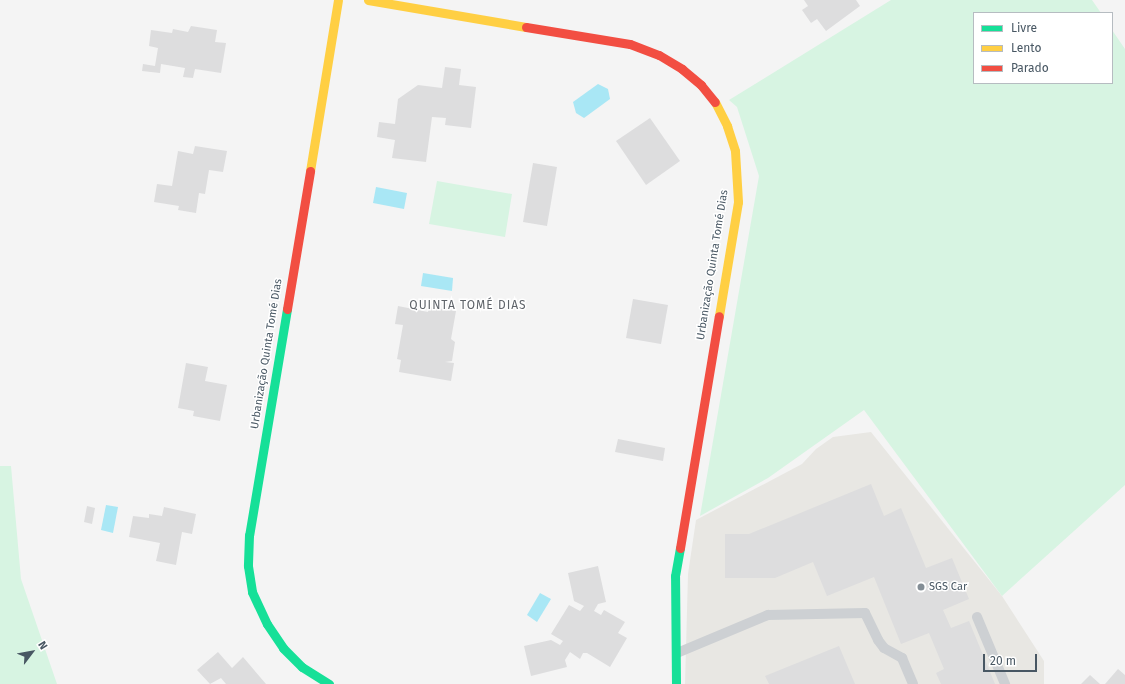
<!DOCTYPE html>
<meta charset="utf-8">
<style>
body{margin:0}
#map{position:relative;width:1125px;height:684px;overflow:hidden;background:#f4f4f4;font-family:"Fira Sans",sans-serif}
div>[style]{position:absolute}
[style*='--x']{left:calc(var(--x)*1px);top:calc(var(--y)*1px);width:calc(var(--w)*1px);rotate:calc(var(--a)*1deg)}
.commercial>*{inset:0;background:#e8e7e3}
.green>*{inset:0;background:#d7f4e2}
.water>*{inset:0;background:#a9e7f5}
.building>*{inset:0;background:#ddddde}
.lane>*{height:10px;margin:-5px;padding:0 5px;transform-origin:5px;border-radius:5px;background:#cdd0d3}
.fast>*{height:9px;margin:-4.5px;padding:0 4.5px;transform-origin:4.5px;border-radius:4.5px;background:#16e098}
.slow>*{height:9px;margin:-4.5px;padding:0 4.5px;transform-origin:4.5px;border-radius:4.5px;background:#ffcf43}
.jam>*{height:9px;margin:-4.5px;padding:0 4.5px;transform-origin:4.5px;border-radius:4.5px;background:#f24e42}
.dots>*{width:11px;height:11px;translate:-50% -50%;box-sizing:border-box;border:2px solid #fff;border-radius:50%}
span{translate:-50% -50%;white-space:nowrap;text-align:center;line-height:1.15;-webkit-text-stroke:3px #fff;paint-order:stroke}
.street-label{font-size:11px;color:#485763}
.poi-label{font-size:11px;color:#485763}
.left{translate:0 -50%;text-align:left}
.neighbourhood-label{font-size:12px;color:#5e6369;letter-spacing:1px}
.legend{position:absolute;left:973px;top:12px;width:140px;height:72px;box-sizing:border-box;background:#fff;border:1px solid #b6bcc1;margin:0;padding:5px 7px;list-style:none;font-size:12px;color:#485763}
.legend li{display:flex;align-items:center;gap:8px;height:20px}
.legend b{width:20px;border:1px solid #b6bcc1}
.north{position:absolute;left:12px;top:632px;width:40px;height:40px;-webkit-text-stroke:3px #fff;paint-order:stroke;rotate:58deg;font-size:11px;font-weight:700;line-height:16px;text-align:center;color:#485763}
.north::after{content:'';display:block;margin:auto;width:14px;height:18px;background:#485763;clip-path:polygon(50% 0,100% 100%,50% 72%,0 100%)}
.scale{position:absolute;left:983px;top:654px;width:54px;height:18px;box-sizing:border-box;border:2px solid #485763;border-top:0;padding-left:5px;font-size:12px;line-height:14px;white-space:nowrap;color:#485763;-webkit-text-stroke:3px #fff;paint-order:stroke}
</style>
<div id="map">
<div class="commercial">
<i style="clip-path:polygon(871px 432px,1002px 596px,1044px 661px,1044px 684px,685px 684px,688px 574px,696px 520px,802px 464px,816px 449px,833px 437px)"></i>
</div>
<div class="green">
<i style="clip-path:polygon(891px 0,1092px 0,1101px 13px,974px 13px,974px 83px,1112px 83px,1112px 30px,1125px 49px,1125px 485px,1002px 596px,864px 410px,768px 478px,700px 516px,759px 176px,737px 107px,729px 100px)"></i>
<i style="clip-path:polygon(437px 181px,512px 194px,505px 237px,429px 224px)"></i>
<i style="clip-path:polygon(0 466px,11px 466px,21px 579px,57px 684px,0 684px)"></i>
</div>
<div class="water">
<i style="clip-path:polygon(598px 84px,608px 89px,610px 99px,584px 118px,576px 113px,573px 102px)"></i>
<i style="clip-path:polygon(376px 187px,407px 193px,404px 209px,373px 203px)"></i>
<i style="clip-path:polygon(423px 273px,453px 278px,452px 291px,421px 286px)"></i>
<i style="clip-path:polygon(106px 505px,118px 507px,113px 533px,101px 530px)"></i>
<i style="clip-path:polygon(540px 593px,551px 599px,537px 622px,527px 615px)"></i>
</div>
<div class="building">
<i style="clip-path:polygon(804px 0,856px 0,860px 6px,826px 31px,817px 19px,811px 23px,802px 10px,808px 6px)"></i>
<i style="clip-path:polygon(191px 26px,217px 30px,215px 42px,226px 43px,221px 73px,195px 69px,193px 78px,183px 77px,185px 68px,161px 64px,160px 73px,142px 71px,143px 64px,155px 66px,158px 48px,149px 46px,151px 30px,172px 33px,173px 29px,188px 32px)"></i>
<i style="clip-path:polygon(445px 67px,461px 69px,459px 85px,476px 87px,471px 128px,445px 125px,446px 118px,432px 117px,426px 162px,392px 158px,395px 140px,377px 137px,379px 122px,395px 124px,398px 99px,418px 85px,442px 88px)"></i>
<i style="clip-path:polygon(650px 118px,680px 161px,646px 185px,616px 141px)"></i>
<i style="clip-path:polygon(195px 146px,227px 151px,223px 172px,209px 170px,205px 194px,199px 193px,196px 213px,178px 210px,179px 206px,154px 202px,157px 184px,172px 186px,178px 151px,193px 154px)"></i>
<i style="clip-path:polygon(533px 163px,557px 167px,547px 226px,523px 222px)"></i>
<i style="clip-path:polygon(633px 299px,668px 305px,661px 344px,626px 338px)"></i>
<i style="clip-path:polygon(398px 306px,428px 312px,429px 307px,456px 311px,451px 339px,455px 342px,452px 361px,445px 362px,454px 363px,451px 381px,399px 372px,401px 360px,397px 359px,403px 325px,395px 324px)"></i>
<i style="clip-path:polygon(186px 363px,208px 367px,205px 381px,227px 385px,220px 421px,193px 416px,194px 411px,178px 408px)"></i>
<i style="clip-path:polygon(618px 439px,665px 448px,663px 461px,615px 452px)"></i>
<i style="clip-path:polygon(871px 484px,884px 516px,901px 508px,926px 568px,952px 558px,969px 599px,943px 610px,951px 628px,969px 621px,995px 684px,941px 684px,936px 673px,944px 669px,929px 633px,901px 644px,874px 577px,827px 596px,813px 562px,775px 578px,725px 578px,725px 534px,749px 534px)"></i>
<i style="clip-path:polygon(87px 506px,95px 508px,92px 524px,84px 522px)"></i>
<i style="clip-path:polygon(164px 507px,196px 514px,192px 534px,182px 532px,176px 565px,156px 561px,160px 543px,129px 537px,133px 516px,149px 518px,149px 514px,162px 516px)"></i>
<i style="clip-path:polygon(598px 566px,606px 602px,598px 604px,594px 611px,601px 615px,604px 610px,625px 622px,618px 633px,627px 638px,610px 667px,587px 653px,583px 653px,580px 659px,570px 652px,565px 660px,567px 667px,531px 676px,524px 646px,551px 640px,560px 645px,563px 641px,551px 634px,569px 605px,580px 611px,584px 606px,574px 601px,568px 573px)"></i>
<i style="clip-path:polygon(839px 646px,855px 684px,769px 684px,765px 676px)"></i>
<i style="clip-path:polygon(218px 652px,232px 668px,243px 657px,266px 684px,226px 684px,221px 678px,210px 684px,197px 670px)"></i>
<i style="clip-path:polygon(1118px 669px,1125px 675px,1125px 684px,1105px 684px)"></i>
<i style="clip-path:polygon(1090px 675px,1100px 684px,1081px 684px)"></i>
</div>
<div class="lane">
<i style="--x:977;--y:617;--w:73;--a:67.3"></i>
<i style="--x:677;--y:653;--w:99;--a:-22.7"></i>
<i style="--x:768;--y:615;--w:97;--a:-1.2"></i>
<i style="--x:865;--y:613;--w:30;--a:64"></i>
<i style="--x:878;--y:640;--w:10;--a:53"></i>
<i style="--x:884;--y:648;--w:21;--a:29"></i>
<i style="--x:902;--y:658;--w:28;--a:67"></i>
</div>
<div class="fast">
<i style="--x:287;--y:309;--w:229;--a:99.5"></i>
<i style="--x:249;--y:535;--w:31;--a:92"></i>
<i style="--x:248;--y:566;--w:26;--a:81"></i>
<i style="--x:252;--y:592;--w:35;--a:65"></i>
<i style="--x:267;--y:624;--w:29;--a:56"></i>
<i style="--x:283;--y:648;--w:27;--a:45"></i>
<i style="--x:302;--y:667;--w:32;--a:32"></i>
<i style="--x:676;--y:684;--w:108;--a:-90.5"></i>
<i style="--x:675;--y:576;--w:28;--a:-80"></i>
</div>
<div class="slow">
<i style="--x:368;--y:0;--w:160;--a:9.7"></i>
<i style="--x:715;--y:102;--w:27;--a:63"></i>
<i style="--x:727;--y:126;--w:26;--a:72"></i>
<i style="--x:735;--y:151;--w:51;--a:86.6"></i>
<i style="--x:738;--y:202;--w:116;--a:99.5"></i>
<i style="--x:310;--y:171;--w:173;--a:-80.7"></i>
</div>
<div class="jam">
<i style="--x:526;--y:27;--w:105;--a:9.3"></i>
<i style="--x:630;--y:44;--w:31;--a:21"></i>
<i style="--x:659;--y:55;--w:27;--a:31"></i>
<i style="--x:682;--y:69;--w:25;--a:40"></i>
<i style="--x:701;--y:85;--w:22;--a:51"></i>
<i style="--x:287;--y:309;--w:140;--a:-80.5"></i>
<i style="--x:680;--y:548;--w:235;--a:-80.5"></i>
</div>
<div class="dots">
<i style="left:921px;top:587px;background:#848e96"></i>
</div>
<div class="street-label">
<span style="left:713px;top:265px;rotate:-81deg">Urbanização Quinta Tomé Dias</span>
<span style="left:267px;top:354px;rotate:-81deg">Urbanização Quinta Tomé Dias</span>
</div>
<div class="poi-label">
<span class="left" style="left:929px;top:587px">SGS Car</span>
</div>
<div class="neighbourhood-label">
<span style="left:468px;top:306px">QUINTA TOMÉ DIAS</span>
</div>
<ul class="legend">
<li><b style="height:5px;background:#16e098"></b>Livre</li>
<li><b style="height:5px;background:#ffcf43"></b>Lento</li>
<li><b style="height:5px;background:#f24e42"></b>Parado</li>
</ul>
<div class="north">N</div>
<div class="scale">20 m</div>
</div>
